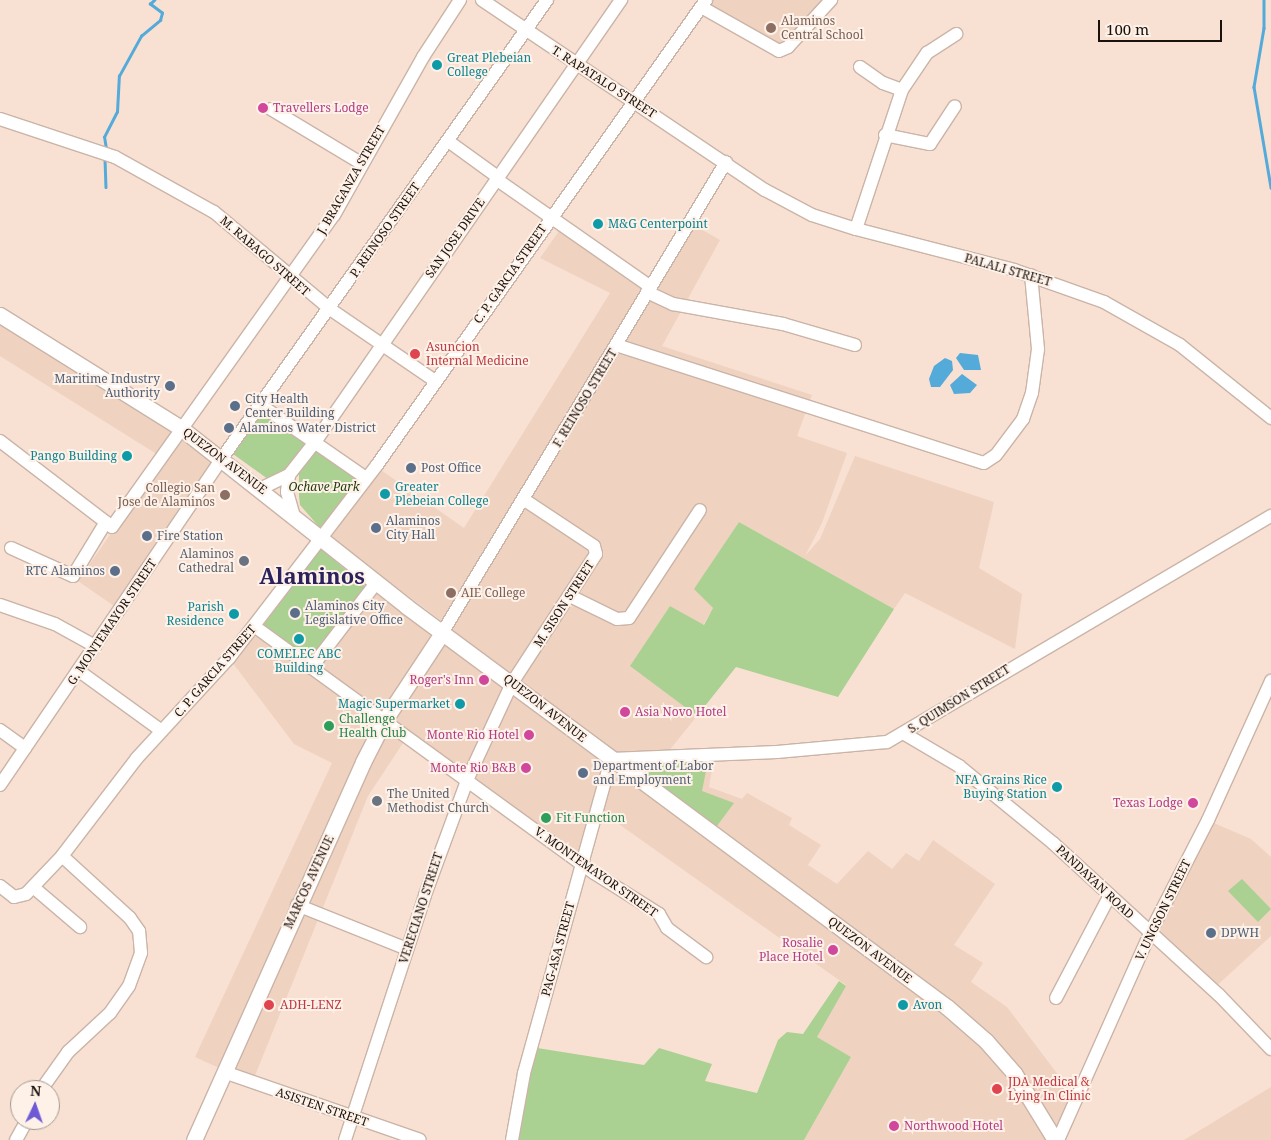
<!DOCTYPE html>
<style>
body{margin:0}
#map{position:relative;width:1271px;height:1140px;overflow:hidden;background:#f8e1d3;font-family:"Noto Serif",serif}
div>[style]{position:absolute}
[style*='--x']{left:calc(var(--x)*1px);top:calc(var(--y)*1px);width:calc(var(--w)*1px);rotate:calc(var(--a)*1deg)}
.built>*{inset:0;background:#efd2c0}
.green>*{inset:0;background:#aad092}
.water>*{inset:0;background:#54aad9}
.stream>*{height:2.5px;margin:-1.25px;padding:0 1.25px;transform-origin:1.25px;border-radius:1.25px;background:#54aad9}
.roads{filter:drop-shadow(1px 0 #cab4a7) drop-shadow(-1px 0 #cab4a7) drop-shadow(0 1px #cab4a7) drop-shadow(0 -1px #cab4a7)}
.minor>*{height:12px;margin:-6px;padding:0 6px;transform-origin:6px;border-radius:6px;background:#fff}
.major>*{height:15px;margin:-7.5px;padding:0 7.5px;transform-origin:7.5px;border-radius:7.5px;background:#fff}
.dots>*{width:14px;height:14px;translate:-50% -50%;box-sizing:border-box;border:2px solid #fef1e8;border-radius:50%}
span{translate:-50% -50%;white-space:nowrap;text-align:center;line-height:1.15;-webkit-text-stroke:4px #fef1e8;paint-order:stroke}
.education-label{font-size:12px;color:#785e54}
.left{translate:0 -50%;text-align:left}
.right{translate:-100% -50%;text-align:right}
.culture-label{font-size:12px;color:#0d838f}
.street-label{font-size:12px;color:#1a120d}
.hotel-label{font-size:12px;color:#b23c85}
.health-label{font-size:12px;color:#be3a42}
.service-label{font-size:12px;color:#4e5e75}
.park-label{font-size:12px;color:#1e3906;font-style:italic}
.worship-label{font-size:12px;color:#5b616d}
.leisure-label{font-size:12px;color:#27864d}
.town-label{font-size:22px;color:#2b215c;font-weight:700}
.north{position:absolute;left:10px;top:1080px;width:50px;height:50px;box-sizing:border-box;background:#fef1e8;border:1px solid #a39890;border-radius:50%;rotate:3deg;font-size:14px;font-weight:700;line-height:20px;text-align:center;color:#1a120d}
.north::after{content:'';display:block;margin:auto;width:18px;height:22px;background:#6e5ad4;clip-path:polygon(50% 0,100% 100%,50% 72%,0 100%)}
.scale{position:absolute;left:1098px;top:20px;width:124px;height:22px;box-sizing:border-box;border:2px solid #1a120d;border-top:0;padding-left:6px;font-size:15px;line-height:18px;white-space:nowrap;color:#1a120d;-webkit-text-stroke:4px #fef1e8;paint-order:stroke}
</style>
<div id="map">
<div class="built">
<i style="clip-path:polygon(712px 0,836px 0,786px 52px,706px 9px)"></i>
<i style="clip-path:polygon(692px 224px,720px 240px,662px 346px,812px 395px,797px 436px,847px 453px,822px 523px,805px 556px,820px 539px,855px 456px,994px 502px,979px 568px,1022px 594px,1015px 649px,905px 593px,894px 609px,739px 522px,695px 589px,713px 608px,703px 625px,670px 606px,631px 666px,697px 716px,668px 752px,715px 752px,709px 787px,742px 799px,747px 793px,792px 818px,789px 825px,821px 845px,808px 865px,837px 884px,868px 851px,892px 869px,906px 853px,919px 861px,933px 840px,995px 884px,954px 945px,983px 963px,971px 982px,1007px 1007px,1074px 1096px,1055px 1140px,804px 1140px,851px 1057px,817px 1037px,846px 985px,599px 810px,583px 865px,407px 737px,368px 796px,252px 1083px,195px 1057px,332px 763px,294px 744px,229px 658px,321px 537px,442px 633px)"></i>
<i style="clip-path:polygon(559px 231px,646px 290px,443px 622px,327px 535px,378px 468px,464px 528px,610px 293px,540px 258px)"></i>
<i style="clip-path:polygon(0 315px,222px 458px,114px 606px,78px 581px,163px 458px,0 356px)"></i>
<i style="clip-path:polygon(1209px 821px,1251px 839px,1271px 857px,1271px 936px,1212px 990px,1148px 932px)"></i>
<i style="clip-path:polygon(1271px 1087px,1271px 1140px,1184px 1140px)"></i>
</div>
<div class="green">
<i style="clip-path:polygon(264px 411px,309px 444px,272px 482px,233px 454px)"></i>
<i style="clip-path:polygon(314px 450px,360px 481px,321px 529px,300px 505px,299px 496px,299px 473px)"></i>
<i style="clip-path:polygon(739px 522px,894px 609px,838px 697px,736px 667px,697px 716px,630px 666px,670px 606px,704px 625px,713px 608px,694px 589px)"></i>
<i style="clip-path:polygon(321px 549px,373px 593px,316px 668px,262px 627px)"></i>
<i style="clip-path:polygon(708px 761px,702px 791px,734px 803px,714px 830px,624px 764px)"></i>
<i style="clip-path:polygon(1242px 879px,1271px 909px,1258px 922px,1228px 891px)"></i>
<i style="clip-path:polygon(839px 981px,846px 986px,817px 1037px,851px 1057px,804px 1140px,512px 1140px,531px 1047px,644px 1065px,659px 1048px,712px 1064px,705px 1081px,757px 1093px,778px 1040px,787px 1032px,803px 1034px)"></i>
</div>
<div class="water">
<i style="clip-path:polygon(960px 353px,978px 355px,981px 370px,964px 370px,956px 358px)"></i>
<i style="clip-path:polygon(945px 358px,952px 361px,953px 370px,940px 387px,931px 387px,929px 379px,934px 366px)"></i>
<i style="clip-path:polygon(962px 374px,977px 385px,970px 393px,954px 394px,950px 385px)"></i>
</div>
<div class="stream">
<i style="--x:1264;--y:0;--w:28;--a:90"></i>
<i style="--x:1264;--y:28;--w:60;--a:99.6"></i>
<i style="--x:1254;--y:87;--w:102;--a:80.4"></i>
<i style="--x:106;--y:149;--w:12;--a:-99"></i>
<i style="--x:104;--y:137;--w:28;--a:-63"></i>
<i style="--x:117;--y:112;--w:36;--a:-87"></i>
<i style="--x:119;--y:76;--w:46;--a:-61.2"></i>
<i style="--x:141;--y:36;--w:25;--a:-40"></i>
<i style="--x:160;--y:20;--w:7;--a:-74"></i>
<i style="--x:162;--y:13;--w:15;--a:-143"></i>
<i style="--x:150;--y:4;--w:6;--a:-45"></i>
<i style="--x:105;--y:159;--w:28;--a:88"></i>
</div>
<div class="roads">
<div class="minor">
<i style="--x:482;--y:0;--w:341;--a:33.9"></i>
<i style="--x:765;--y:190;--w:53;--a:28"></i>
<i style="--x:812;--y:215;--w:46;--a:17.7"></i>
<i style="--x:856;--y:229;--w:163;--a:14.5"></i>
<i style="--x:1014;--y:270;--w:96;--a:19.6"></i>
<i style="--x:1104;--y:302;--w:87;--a:29.5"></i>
<i style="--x:1180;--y:345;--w:117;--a:38.7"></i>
<i style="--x:703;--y:8;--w:87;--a:29.5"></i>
<i style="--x:779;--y:51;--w:10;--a:-24"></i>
<i style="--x:788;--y:47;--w:64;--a:-47.5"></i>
<i style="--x:860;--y:67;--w:28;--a:35"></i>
<i style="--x:883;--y:83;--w:20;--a:20"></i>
<i style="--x:271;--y:109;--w:105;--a:31"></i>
<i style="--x:0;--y:119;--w:121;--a:18.3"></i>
<i style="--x:115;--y:157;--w:113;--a:29.1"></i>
<i style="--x:214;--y:212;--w:151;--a:39.9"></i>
<i style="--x:330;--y:309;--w:127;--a:34.4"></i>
<i style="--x:885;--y:135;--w:46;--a:11.3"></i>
<i style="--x:930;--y:144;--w:45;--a:-56.7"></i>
<i style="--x:448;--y:141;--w:62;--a:35.8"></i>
<i style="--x:496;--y:179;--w:189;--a:34.9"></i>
<i style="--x:856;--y:229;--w:146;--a:-71.7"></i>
<i style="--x:902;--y:90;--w:45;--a:-56"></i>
<i style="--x:927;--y:53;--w:35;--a:-33"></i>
<i style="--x:647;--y:292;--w:29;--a:25"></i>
<i style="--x:673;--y:304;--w:112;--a:10.3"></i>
<i style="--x:783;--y:324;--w:75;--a:16.3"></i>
<i style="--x:616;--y:345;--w:386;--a:17.8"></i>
<i style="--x:984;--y:463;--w:14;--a:-34"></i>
<i style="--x:996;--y:455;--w:45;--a:-53.1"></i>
<i style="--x:1023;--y:419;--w:28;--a:-71"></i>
<i style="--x:1032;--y:393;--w:44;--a:-82.2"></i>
<i style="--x:1038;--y:349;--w:74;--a:-95.4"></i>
<i style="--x:262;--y:406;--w:126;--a:34.7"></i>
<i style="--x:0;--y:441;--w:141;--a:37.5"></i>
<i style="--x:112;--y:527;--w:383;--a:-54.6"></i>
<i style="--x:334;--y:215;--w:181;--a:-60.6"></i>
<i style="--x:423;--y:57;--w:68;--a:-57"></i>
<i style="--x:289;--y:475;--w:17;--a:97"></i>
<i style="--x:287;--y:492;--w:22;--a:74"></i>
<i style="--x:262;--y:488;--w:30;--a:-26"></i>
<i style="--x:289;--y:475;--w:42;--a:-51.8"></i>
<i style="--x:315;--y:442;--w:538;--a:-55.3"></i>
<i style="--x:11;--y:548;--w:68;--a:24.3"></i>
<i style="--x:73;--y:576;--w:63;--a:-58.6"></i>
<i style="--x:570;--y:596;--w:52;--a:26.1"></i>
<i style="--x:617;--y:619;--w:12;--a:-5"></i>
<i style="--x:629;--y:618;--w:129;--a:-56.7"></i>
<i style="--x:0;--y:605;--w:58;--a:19.1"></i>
<i style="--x:55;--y:624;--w:46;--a:28.8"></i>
<i style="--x:254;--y:626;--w:420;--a:36"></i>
<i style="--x:594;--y:873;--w:77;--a:32.2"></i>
<i style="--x:659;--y:914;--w:16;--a:60"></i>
<i style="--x:667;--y:928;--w:49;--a:36.6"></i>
<i style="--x:442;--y:633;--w:550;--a:-58.91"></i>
<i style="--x:311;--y:668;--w:107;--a:-52.6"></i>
<i style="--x:79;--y:671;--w:102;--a:35.9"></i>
<i style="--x:0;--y:730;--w:31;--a:36"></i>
<i style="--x:903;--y:733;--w:65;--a:30.5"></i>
<i style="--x:959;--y:766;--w:122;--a:39.3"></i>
<i style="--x:1053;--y:843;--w:225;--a:42.5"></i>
<i style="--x:1219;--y:995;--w:75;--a:46.1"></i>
<i style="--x:0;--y:785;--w:388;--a:-55.8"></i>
<i style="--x:218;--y:464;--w:569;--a:-54.66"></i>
<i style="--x:0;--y:886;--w:18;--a:38"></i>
<i style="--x:14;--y:897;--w:12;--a:-14"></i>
<i style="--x:26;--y:894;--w:52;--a:-46.5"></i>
<i style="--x:62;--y:856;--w:123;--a:-52.6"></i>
<i style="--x:137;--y:758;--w:136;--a:-47.4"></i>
<i style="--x:229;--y:658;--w:243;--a:-52.5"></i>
<i style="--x:377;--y:465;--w:570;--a:-54.72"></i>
<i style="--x:33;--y:887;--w:62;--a:40.4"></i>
<i style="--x:297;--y:905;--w:118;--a:21.8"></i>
<i style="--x:1056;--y:998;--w:116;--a:-62.3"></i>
<i style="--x:224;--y:1072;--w:207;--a:19.1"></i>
<i style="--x:41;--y:1090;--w:47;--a:-54.6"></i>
<i style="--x:68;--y:1052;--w:57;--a:-42.9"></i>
<i style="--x:110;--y:1013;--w:33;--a:-55"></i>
<i style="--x:129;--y:986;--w:35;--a:-70"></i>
<i style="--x:141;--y:953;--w:22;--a:-95"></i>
<i style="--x:139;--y:931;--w:16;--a:-125"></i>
<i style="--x:130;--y:918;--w:92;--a:-137.6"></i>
<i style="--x:16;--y:1140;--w:23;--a:-61"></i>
<i style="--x:345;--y:1140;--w:258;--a:-71.9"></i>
<i style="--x:425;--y:895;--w:125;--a:-69.8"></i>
<i style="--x:468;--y:778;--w:105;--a:-65.1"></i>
<i style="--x:512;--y:683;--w:154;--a:-56.9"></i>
<i style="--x:596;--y:554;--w:8;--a:-104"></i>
<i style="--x:594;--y:546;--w:85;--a:-146.5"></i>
<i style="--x:512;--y:1140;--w:68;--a:-79.8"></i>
<i style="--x:524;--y:1073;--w:326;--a:-74.5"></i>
<i style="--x:611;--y:759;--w:166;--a:-2.4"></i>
<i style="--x:777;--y:752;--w:110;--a:-5.2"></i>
<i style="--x:887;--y:742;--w:446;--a:-30.5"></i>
<i style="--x:1058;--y:1140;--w:227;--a:-66"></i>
<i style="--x:1150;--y:933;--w:127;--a:-62.8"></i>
<i style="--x:1208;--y:820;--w:153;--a:-65.6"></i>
</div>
<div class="major">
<i style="--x:0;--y:315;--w:213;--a:32"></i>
<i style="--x:181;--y:428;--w:287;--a:38.3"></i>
<i style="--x:406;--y:606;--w:673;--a:36.55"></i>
<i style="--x:947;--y:1007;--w:52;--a:41.1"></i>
<i style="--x:986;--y:1041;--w:43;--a:48.8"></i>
<i style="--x:1014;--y:1073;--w:79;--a:58.5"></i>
<i style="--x:194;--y:1140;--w:414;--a:-65.9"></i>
<i style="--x:363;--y:762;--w:46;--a:-62.9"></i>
<i style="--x:384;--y:721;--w:105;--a:-56.6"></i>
</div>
</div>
<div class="dots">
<i style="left:771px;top:28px;background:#8d6e63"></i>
<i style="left:437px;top:65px;background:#0f9aa8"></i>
<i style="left:263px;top:108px;background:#d1479c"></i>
<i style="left:598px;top:224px;background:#0f9aa8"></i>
<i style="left:415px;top:354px;background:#e0444e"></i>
<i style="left:170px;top:386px;background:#5c6f8a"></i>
<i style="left:235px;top:406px;background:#5c6f8a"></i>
<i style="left:229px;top:428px;background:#5c6f8a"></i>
<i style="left:127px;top:456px;background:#0f9aa8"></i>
<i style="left:411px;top:468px;background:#5c6f8a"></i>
<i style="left:385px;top:494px;background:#0f9aa8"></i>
<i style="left:225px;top:495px;background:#8d6e63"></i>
<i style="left:376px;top:528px;background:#5c6f8a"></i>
<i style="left:147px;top:536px;background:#5c6f8a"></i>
<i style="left:244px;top:561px;background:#6b7280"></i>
<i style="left:115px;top:571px;background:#5c6f8a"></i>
<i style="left:451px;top:593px;background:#8d6e63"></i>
<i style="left:295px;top:613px;background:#5c6f8a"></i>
<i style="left:234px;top:614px;background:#0f9aa8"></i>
<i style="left:299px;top:639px;background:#0f9aa8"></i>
<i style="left:484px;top:680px;background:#d1479c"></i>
<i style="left:460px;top:704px;background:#0f9aa8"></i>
<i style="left:625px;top:712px;background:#d1479c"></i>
<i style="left:329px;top:726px;background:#2e9e5b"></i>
<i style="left:529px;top:735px;background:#d1479c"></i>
<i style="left:526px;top:768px;background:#d1479c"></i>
<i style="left:583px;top:773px;background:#5c6f8a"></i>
<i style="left:1057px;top:787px;background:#0f9aa8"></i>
<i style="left:377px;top:801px;background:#6b7280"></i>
<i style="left:1193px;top:803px;background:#d1479c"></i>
<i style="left:546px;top:818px;background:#2e9e5b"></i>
<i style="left:1211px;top:933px;background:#5c6f8a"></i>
<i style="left:833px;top:950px;background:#d1479c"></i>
<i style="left:269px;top:1005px;background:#e0444e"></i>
<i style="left:903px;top:1005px;background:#0f9aa8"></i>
<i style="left:997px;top:1089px;background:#e0444e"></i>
<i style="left:894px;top:1126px;background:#d1479c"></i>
</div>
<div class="education-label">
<span class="left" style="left:781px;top:28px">Alaminos<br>Central School</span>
<span class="right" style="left:215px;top:495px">Collegio San<br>Jose de Alaminos</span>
<span class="left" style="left:461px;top:593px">AIE College</span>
</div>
<div class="culture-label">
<span class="left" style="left:447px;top:65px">Great Plebeian<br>College</span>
<span class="left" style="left:608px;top:224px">M&amp;G Centerpoint</span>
<span class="right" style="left:117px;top:456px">Pango Building</span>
<span class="left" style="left:395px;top:494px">Greater<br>Plebeian College</span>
<span class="right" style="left:224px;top:614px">Parish<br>Residence</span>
<span style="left:299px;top:661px">COMELEC ABC<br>Building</span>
<span class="right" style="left:450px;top:704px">Magic Supermarket</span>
<span class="right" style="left:1047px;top:787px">NFA Grains Rice<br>Buying Station</span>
<span class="left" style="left:913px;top:1005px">Avon</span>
</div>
<div class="street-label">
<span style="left:604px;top:82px;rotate:33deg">T. RAPATALO STREET</span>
<span style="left:351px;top:180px;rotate:-60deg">J. BRAGANZA STREET</span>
<span style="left:385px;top:230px;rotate:-55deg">P. REINOSO STREET</span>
<span style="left:455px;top:238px;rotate:-55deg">SAN JOSE DRIVE</span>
<span style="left:265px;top:256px;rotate:41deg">M. RABAGO STREET</span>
<span style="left:1008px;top:270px;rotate:16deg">PALALI STREET</span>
<span style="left:510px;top:274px;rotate:-55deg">C. P. GARCIA STREET</span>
<span style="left:585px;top:398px;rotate:-59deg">F. REINOSO STREET</span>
<span style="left:225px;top:461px;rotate:37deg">QUEZON AVENUE</span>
<span style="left:564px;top:604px;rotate:-57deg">M. SISON STREET</span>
<span style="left:112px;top:622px;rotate:-56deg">G. MONTEMAYOR STREET</span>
<span style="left:215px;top:671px;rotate:-49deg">C. P. GARCIA STREET</span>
<span style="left:959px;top:699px;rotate:-32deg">S. QUIMSON STREET</span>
<span style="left:545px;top:708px;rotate:38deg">QUEZON AVENUE</span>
<span style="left:596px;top:872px;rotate:35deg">V. MONTEMAYOR STREET</span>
<span style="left:309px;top:882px;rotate:-65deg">MARCOS AVENUE</span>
<span style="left:1095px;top:882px;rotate:43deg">PANDAYAN ROAD</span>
<span style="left:421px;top:908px;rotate:-72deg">VERECIANO STREET</span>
<span style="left:1163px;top:910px;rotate:-64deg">V. UNGSON STREET</span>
<span style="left:558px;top:949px;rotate:-75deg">PAG-ASA STREET</span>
<span style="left:870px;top:950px;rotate:37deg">QUEZON AVENUE</span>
<span style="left:322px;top:1107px;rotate:19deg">ASISTEN STREET</span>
</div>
<div class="hotel-label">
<span class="left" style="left:273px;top:108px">Travellers Lodge</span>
<span class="right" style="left:474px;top:680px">Roger's Inn</span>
<span class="left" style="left:635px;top:712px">Asia Novo Hotel</span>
<span class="right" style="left:519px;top:735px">Monte Rio Hotel</span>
<span class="right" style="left:516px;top:768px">Monte Rio B&amp;B</span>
<span class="right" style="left:1183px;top:803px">Texas Lodge</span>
<span class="right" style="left:823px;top:950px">Rosalie<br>Place Hotel</span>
<span class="left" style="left:904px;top:1126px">Northwood Hotel</span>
</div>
<div class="health-label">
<span class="left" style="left:426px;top:354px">Asuncion<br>Internal Medicine</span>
<span class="left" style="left:280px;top:1005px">ADH-LENZ</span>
<span class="left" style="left:1008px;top:1089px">JDA Medical &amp;<br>Lying In Clinic</span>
</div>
<div class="service-label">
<span class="right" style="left:160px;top:386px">Maritime Industry<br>Authority</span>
<span class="left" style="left:245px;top:406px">City Health<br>Center Building</span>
<span class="left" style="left:239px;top:428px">Alaminos Water District</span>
<span class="left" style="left:421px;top:468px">Post Office</span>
<span class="left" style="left:386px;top:528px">Alaminos<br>City Hall</span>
<span class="left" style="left:157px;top:536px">Fire Station</span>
<span class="right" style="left:105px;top:571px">RTC Alaminos</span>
<span class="left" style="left:305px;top:613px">Alaminos City<br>Legislative Office</span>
<span class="left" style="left:593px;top:773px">Department of Labor<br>and Employment</span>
<span class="left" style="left:1221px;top:933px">DPWH</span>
</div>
<div class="park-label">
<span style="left:324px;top:487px">Ochave Park</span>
</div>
<div class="worship-label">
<span class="right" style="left:234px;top:561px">Alaminos<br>Cathedral</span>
<span class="left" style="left:387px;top:801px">The United<br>Methodist Church</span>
</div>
<div class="leisure-label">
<span class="left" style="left:339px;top:726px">Challenge<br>Health Club</span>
<span class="left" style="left:556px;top:818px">Fit Function</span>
</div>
<div class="town-label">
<span style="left:312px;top:576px">Alaminos</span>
</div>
<div class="north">N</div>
<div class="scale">100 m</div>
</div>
